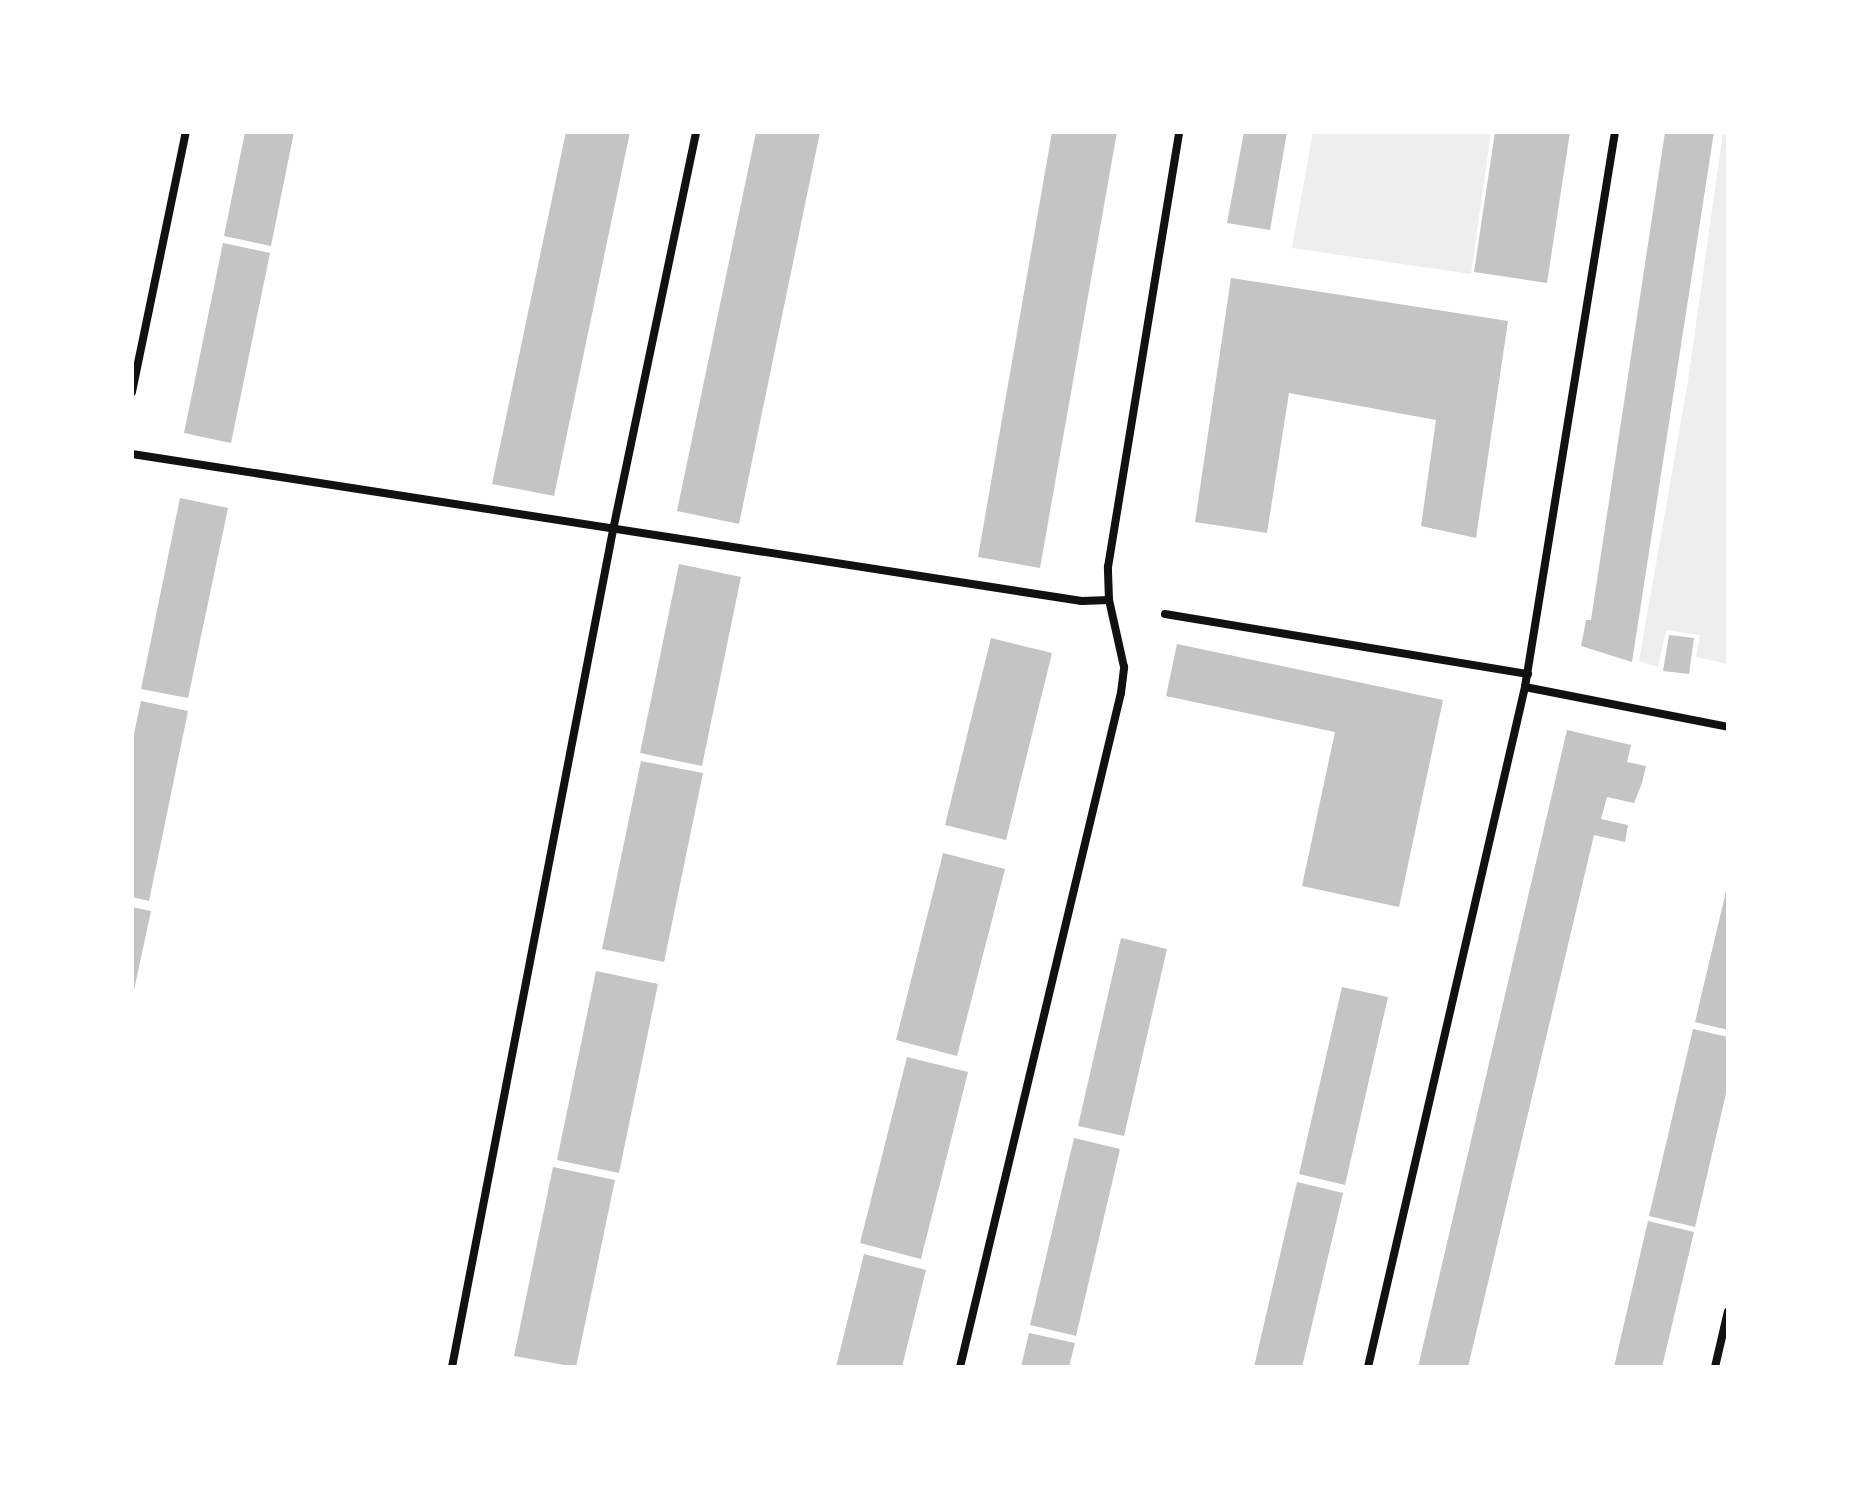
<!DOCTYPE html>
<style>
body{margin:0}
#map{position:relative;width:1860px;height:1499px;overflow:hidden;background:#fff;font-family:"DejaVu Sans",sans-serif}
div>[style]{position:absolute}
[style*='--x']{left:calc(var(--x)*1px);top:calc(var(--y)*1px);width:calc(var(--w)*1px);rotate:calc(var(--a)*1deg)}
.green>*{inset:0;background:#eee}
.building>*{inset:0;background:#c4c4c4}
.minor>*{height:8px;margin:-4px;padding:0 4px;transform-origin:4px;border-radius:4px;background:#111}
span{translate:-50% -50%;white-space:nowrap;text-align:center;line-height:1.15;-webkit-text-stroke:6px #fff;paint-order:stroke}
.frame{position:absolute;inset:0;border:134px solid #fff;pointer-events:none}
</style>
<div id="map">
<div class="green">
<i style="clip-path:polygon(1313px 132px,1491px 132px,1471px 274px,1292px 248px)"></i>
<i style="clip-path:polygon(1723px 132px,1728px 132px,1728px 664px,1696px 657px,1700px 635px,1666px 630px,1658px 667px,1639px 661px,1688px 381px)"></i>
</div>
<div class="building">
<i style="clip-path:polygon(245px 132px,294px 132px,271px 246px,224px 236px)"></i>
<i style="clip-path:polygon(566px 132px,630px 132px,554px 496px,492px 484px)"></i>
<i style="clip-path:polygon(756px 132px,820px 132px,739px 524px,677px 511px)"></i>
<i style="clip-path:polygon(1052px 132px,1117px 132px,1040px 568px,978px 557px)"></i>
<i style="clip-path:polygon(1244px 132px,1287px 132px,1270px 230px,1227px 223px)"></i>
<i style="clip-path:polygon(1495px 132px,1570px 132px,1547px 283px,1474px 272px)"></i>
<i style="clip-path:polygon(1665px 132px,1714px 132px,1632px 662px,1581px 646px,1586px 620px,1591px 620px)"></i>
<i style="clip-path:polygon(223px 243px,270px 253px,231px 443px,184px 433px)"></i>
<i style="clip-path:polygon(1231px 278px,1508px 321px,1476px 538px,1421px 526px,1436px 420px,1289px 393px,1267px 533px,1195px 522px)"></i>
<i style="clip-path:polygon(180px 498px,228px 508px,188px 698px,141px 689px)"></i>
<i style="clip-path:polygon(679px 564px,741px 577px,702px 766px,640px 753px)"></i>
<i style="clip-path:polygon(1669px 635px,1694px 638px,1689px 674px,1663px 671px)"></i>
<i style="clip-path:polygon(991px 638px,1052px 653px,1006px 840px,945px 825px)"></i>
<i style="clip-path:polygon(1177px 644px,1443px 700px,1399px 907px,1302px 886px,1335px 732px,1166px 696px)"></i>
<i style="clip-path:polygon(141px 701px,188px 711px,149px 901px,132px 897px,132px 743px)"></i>
<i style="clip-path:polygon(1567px 730px,1631px 745px,1627px 762px,1646px 766px,1642px 783px,1634px 803px,1607px 797px,1601px 819px,1628px 825px,1625px 842px,1594px 835px,1468px 1367px,1418px 1367px)"></i>
<i style="clip-path:polygon(641px 761px,703px 773px,664px 962px,602px 949px)"></i>
<i style="clip-path:polygon(943px 853px,1005px 869px,957px 1056px,896px 1040px)"></i>
<i style="clip-path:polygon(1727px 887px,1728px 887px,1728px 1030px,1695px 1022px)"></i>
<i style="clip-path:polygon(132px 907px,151px 911px,133px 995px,132px 995px)"></i>
<i style="clip-path:polygon(1121px 938px,1167px 949px,1124px 1136px,1078px 1126px)"></i>
<i style="clip-path:polygon(596px 971px,658px 984px,619px 1173px,557px 1160px)"></i>
<i style="clip-path:polygon(1342px 987px,1388px 997px,1345px 1185px,1299px 1174px)"></i>
<i style="clip-path:polygon(1693px 1029px,1728px 1037px,1728px 1085px,1695px 1227px,1649px 1216px)"></i>
<i style="clip-path:polygon(907px 1057px,968px 1072px,921px 1259px,860px 1243px)"></i>
<i style="clip-path:polygon(1074px 1138px,1120px 1149px,1076px 1336px,1030px 1325px)"></i>
<i style="clip-path:polygon(553px 1167px,615px 1180px,576px 1367px,514px 1356px)"></i>
<i style="clip-path:polygon(1297px 1182px,1343px 1193px,1302px 1367px,1254px 1367px)"></i>
<i style="clip-path:polygon(1648px 1221px,1694px 1232px,1662px 1367px,1614px 1367px)"></i>
<i style="clip-path:polygon(864px 1254px,926px 1270px,902px 1367px,836px 1367px)"></i>
<i style="clip-path:polygon(1029px 1333px,1075px 1343px,1069px 1367px,1021px 1367px)"></i>
</div>
<div class="minor">
<i style="--x:132;--y:392;--w:266;--a:-78.3"></i>
<i style="--x:132;--y:454;--w:961;--a:8.8"></i>
<i style="--x:1082;--y:601;--w:27;--a:-2"></i>
<i style="--x:1165;--y:614;--w:368;--a:9.4"></i>
<i style="--x:1525;--y:687;--w:207;--a:11.1"></i>
<i style="--x:452;--y:1367;--w:852;--a:-79.11"></i>
<i style="--x:613;--y:530;--w:407;--a:-78.2"></i>
<i style="--x:960;--y:1367;--w:693;--a:-76.57"></i>
<i style="--x:1121;--y:693;--w:26;--a:-83"></i>
<i style="--x:1124;--y:667;--w:69;--a:-102.6"></i>
<i style="--x:1109;--y:600;--w:33;--a:-92"></i>
<i style="--x:1108;--y:567;--w:441;--a:-80.7"></i>
<i style="--x:1368;--y:1367;--w:698;--a:-77"></i>
<i style="--x:1525;--y:687;--w:562;--a:-80.79"></i>
<i style="--x:1715;--y:1367;--w:57;--a:-76.9"></i>
</div>
<div class="frame"></div>
</div>
